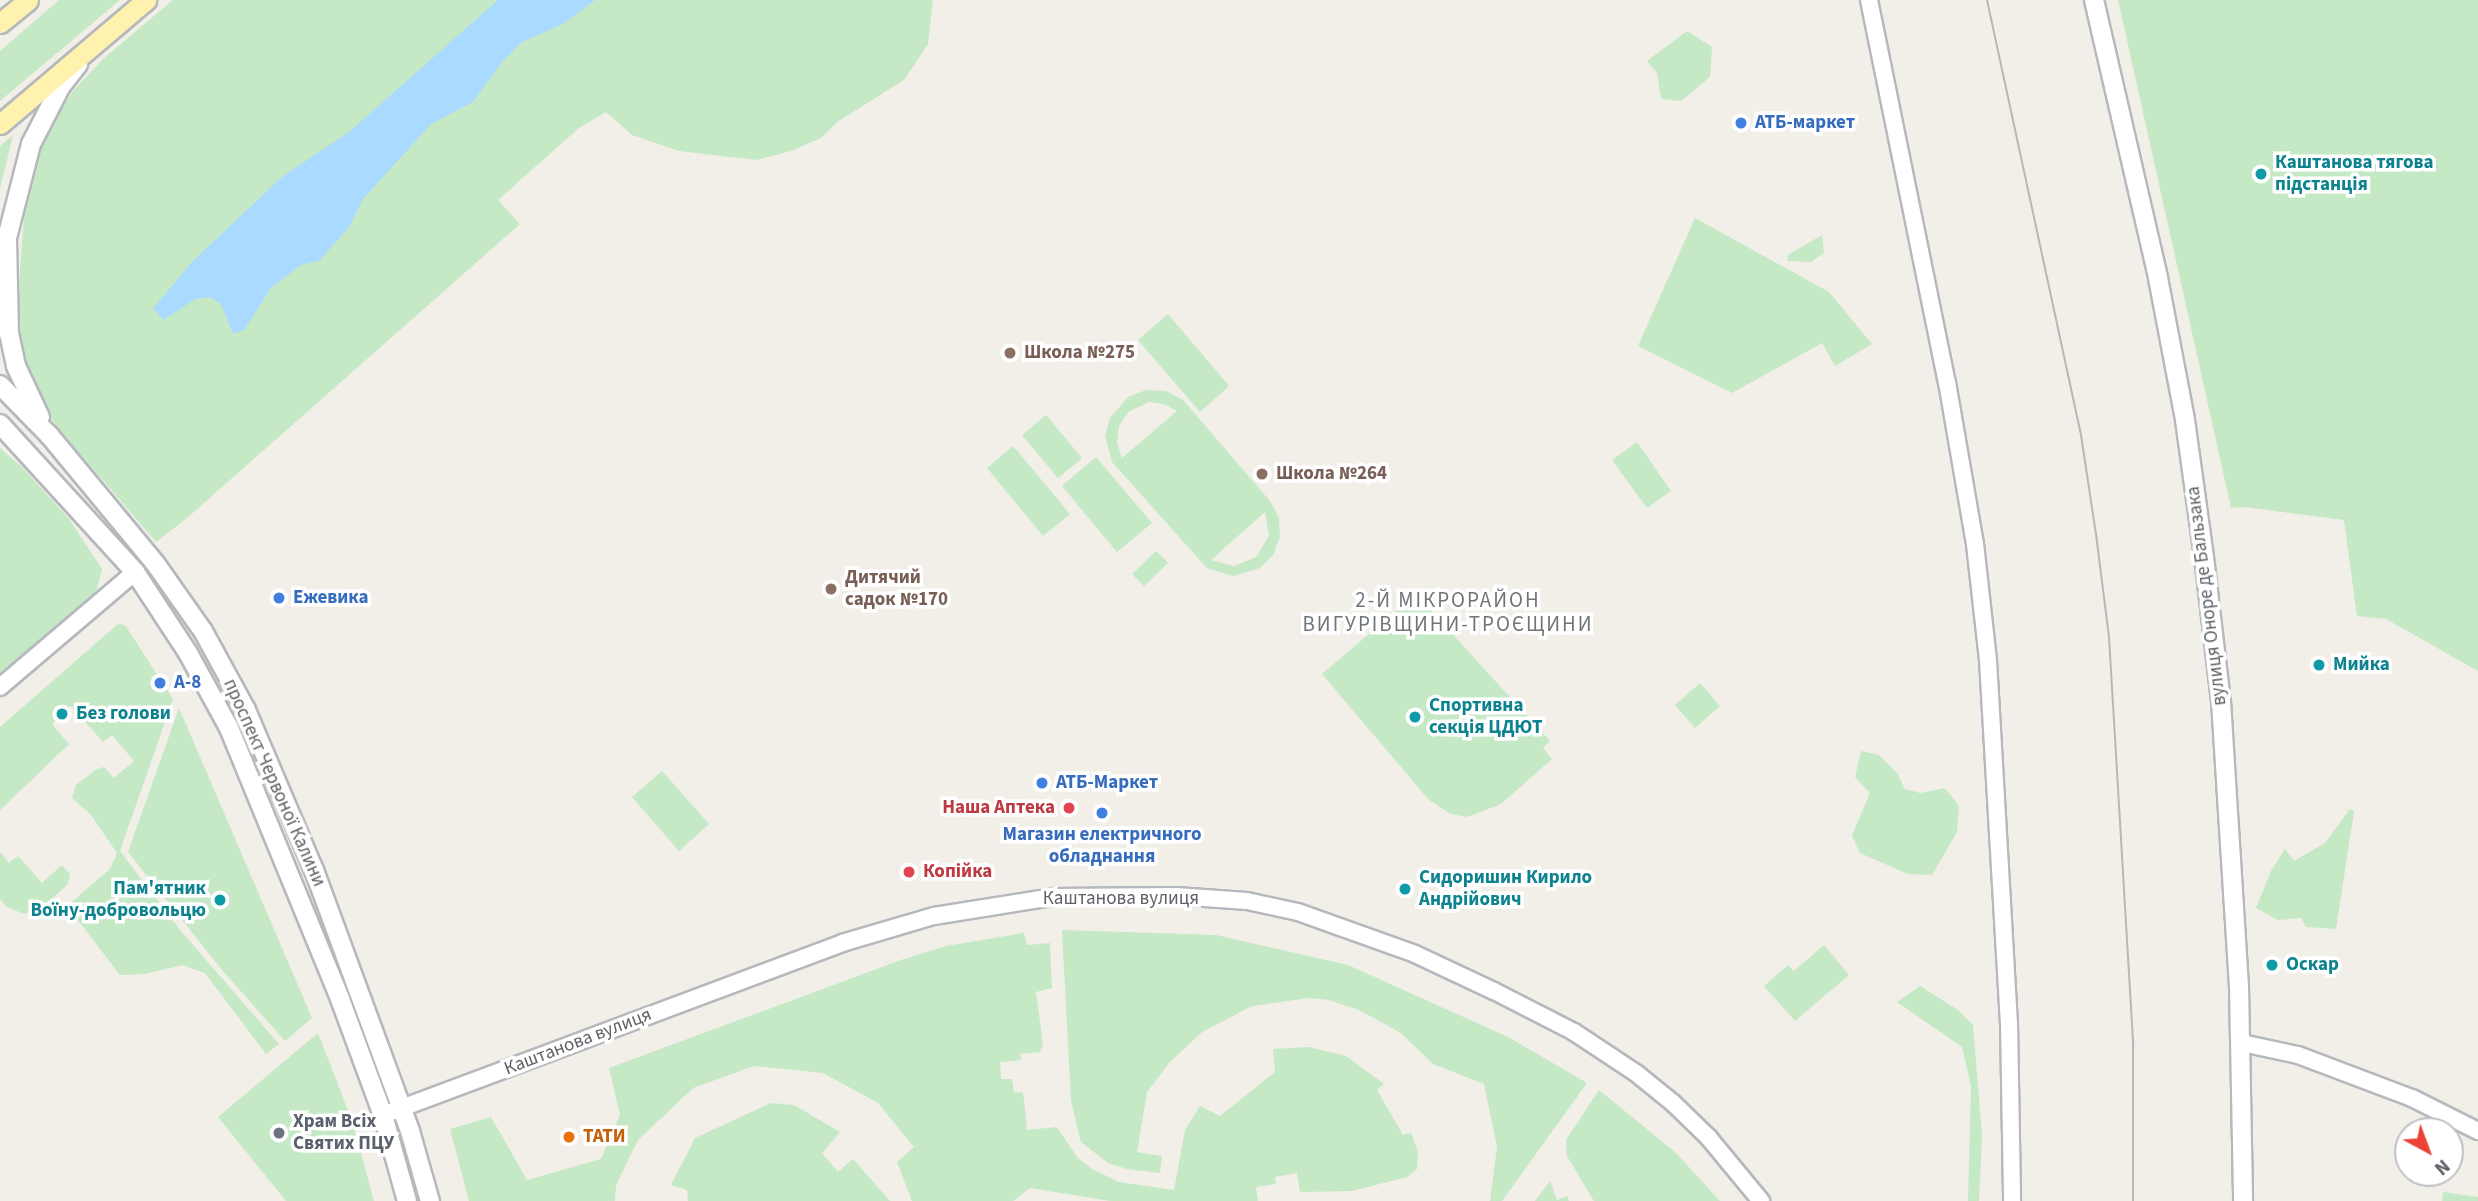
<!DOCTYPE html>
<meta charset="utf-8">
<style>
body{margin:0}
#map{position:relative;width:2478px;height:1201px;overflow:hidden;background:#f1efe8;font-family:"Source Sans 3",sans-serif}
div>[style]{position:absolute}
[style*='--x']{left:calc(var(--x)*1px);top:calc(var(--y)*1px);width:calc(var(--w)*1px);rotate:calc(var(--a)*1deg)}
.green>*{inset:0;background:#c5e8c5}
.water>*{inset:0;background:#aadaff}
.roads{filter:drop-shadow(2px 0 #b5b8bc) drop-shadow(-2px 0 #b5b8bc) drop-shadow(0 2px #b5b8bc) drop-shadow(0 -2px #b5b8bc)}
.tertiary>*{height:16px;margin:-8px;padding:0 8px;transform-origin:8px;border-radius:8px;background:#fff}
.secondary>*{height:18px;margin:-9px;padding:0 9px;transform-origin:9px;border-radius:9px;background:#fff}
.primary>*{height:19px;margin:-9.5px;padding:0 9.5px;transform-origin:9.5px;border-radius:9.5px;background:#fff2af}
.tram>*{height:2px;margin:-1px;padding:0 1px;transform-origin:1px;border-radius:1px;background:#b6b7b8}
.dots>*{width:19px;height:19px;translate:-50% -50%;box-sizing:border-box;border:4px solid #fff;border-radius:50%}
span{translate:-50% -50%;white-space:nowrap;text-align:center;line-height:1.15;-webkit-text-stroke:7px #fff;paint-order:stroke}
.shop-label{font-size:19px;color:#366cbe;font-weight:700}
.left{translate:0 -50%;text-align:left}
.culture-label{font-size:19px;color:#0d838f;font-weight:700}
.right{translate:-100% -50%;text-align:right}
.education-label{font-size:19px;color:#785e54;font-weight:700}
.street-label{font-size:19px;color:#5f6368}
.health-label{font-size:19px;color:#be3a42;font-weight:700}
.worship-label{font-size:19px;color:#5b616d;font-weight:700}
.food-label{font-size:19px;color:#c56008;font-weight:700}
.neighbourhood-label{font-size:21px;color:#70757a;letter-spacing:2px}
.north{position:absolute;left:2394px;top:1117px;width:70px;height:70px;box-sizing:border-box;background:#fff;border:2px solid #bfc1c3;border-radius:50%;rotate:139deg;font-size:19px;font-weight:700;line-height:28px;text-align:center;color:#5f6368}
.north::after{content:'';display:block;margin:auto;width:24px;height:32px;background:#ea4335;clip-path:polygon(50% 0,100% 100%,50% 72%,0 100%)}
</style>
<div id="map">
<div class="green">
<i style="clip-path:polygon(59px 0,120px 0,0 101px,0 51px)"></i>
<i style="clip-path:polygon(173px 0,933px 0,928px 44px,904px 80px,837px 122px,821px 138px,791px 151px,756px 160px,679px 151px,632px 135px,606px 112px,579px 128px,498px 200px,520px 224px,187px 518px,156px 542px,58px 428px,42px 405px,31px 384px,20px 347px,19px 283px,25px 202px,32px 167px,51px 125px,73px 91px,104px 58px)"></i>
<i style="clip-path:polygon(2118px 0,2478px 0,2478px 671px,2386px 619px,2357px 616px,2344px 520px,2245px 507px,2231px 508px)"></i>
<i style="clip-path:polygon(1687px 31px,1712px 47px,1710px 77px,1681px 101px,1661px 99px,1657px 73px,1647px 61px)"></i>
<i style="clip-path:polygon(13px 135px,8px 156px,0 188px,0 146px)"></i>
<i style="clip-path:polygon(1695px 218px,1829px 292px,1872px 344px,1835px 366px,1822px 343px,1732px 393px,1638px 346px)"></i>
<i style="clip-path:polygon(1822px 235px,1824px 253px,1811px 262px,1787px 261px,1788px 255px)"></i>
<i style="clip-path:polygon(1168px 314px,1229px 386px,1200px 412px,1138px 340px)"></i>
<i style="clip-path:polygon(evenodd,1146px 390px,1166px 391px,1183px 400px,1270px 501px,1279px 518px,1280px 537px,1273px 555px,1260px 568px,1233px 576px,1207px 568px,1112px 462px,1105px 436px,1110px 418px,1128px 397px,1146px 390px,1149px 402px,1164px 404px,1177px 411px,1122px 458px,1117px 443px,1119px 426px,1128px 412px,1149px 402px,1146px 390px,1265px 512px,1269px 536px,1256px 557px,1234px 566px,1211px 560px,1265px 512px)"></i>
<i style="clip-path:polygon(1046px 415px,1082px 458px,1058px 478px,1022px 435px)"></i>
<i style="clip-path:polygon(1637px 442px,1671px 491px,1647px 508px,1612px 460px)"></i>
<i style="clip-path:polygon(1013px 446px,1070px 514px,1043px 536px,987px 468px)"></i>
<i style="clip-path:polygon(0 448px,22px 467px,69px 519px,102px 569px,96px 593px,0 673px)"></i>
<i style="clip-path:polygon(1096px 457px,1152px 523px,1117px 552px,1062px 486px)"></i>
<i style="clip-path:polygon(1156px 551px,1168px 563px,1144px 586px,1132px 574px)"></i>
<i style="clip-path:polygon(1416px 594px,1550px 741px,1543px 748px,1552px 759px,1501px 804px,1467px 817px,1451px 814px,1429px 800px,1322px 674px)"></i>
<i style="clip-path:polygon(118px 624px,125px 625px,173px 699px,120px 851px,180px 930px,279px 1044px,266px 1054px,205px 973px,182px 965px,145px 974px,120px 975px,67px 906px,110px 869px,117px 853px,91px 815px,72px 798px,76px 785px,97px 769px,104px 767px,114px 778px,134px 761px,112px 735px,103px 742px,71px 706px,52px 724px,69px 744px,0 810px,0 727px)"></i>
<i style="clip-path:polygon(1700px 683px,1720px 706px,1695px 728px,1675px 705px)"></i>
<i style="clip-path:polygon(179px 708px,312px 1018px,285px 1041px,222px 970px,128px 852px)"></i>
<i style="clip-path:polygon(1861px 751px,1879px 755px,1897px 773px,1905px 789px,1920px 793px,1945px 788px,1959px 806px,1957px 832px,1932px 875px,1908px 874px,1860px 853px,1852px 835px,1870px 793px,1855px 777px)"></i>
<i style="clip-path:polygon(662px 771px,709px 824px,679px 851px,632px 797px)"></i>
<i style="clip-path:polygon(2350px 809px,2354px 811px,2336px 929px,2306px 927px,2301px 918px,2278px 920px,2256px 908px,2271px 871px,2285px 849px,2294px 861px,2325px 843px)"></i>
<i style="clip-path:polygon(0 852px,9px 863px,18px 856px,42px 883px,62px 865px,70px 874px,67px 885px,43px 907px,24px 914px,7px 907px,0 899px)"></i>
<i style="clip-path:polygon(1062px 930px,1216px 935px,1348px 965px,1508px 1037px,1587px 1083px,1502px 1201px,1490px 1201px,1497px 1147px,1484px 1084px,1433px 1064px,1401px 1033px,1359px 1010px,1329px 1000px,1309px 998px,1252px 1006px,1202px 1032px,1170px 1062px,1147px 1092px,1137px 1152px,1162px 1156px,1160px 1173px,1127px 1169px,1108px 1163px,1081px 1142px,1071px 1101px)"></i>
<i style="clip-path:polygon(1024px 933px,1027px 945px,1050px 943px,1052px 988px,1036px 992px,1043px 1044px,1040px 1052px,1020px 1054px,1021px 1060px,1000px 1062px,1001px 1079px,1012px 1079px,1014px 1093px,1023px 1092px,1027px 1130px,1057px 1127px,1077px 1157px,1092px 1169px,1119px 1182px,1174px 1190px,1185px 1130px,1200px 1106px,1220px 1116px,1275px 1072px,1273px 1049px,1309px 1047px,1346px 1056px,1384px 1084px,1377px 1090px,1403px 1135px,1411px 1133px,1418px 1152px,1417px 1169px,1407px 1177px,1352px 1191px,1300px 1192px,1297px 1173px,1275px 1177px,1276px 1184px,1256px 1187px,1258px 1201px,1110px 1201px,1030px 1188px,1013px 1201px,912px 1201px,897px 1162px,914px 1147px,878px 1103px,823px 1073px,754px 1066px,693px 1088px,638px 1140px,616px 1185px,615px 1201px,469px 1201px,450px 1129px,491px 1117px,527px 1180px,601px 1159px,620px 1115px,609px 1068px,901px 960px,946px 946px)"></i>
<i style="clip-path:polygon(1824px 945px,1849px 975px,1795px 1021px,1764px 986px,1788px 965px,1794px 971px)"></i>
<i style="clip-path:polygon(1920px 986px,1958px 1010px,1973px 1025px,1982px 1135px,1979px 1201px,1968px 1201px,1971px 1086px,1962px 1047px,1897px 1002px)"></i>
<i style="clip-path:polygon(318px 1033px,352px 1121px,374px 1201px,286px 1201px,218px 1117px)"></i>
<i style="clip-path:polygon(1599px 1090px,1675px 1152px,1720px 1201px,1594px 1201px,1567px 1156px,1566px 1140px)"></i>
<i style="clip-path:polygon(771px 1103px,794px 1105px,840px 1132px,822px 1153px,838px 1172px,853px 1159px,890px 1201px,688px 1201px,687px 1190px,671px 1185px,695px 1138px)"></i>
<i style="clip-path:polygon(1550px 1181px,1557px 1200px,1567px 1196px,1569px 1201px,1535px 1201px)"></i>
<i style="clip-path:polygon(2443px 1192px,2478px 1197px,2478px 1201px,2442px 1201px)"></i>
</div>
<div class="water">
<i style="clip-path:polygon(498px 0,595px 0,563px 24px,522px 42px,502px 62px,473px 102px,431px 124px,363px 199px,349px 227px,320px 260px,301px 265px,271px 288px,244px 330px,233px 334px,221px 304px,209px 297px,195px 299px,164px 320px,153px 309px,191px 263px,282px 177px,349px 132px)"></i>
</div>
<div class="roads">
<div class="tertiary">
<i style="--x:1869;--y:0;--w:390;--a:78.5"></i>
<i style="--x:1947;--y:382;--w:164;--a:80.2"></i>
<i style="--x:1975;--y:544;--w:117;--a:83.6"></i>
<i style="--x:1988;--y:660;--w:364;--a:86.7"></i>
<i style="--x:2009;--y:1023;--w:178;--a:89"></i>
<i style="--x:0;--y:687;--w:177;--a:-40.4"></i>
<i style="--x:2242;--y:1043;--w:57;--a:12.1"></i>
<i style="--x:2298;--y:1055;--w:122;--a:20.7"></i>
<i style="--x:2412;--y:1098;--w:74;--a:26.6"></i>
<i style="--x:383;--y:1115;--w:490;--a:-20.5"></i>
<i style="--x:842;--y:943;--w:96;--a:-16.4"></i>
<i style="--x:934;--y:916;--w:121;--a:-9.1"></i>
<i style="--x:1053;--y:897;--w:123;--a:-0.5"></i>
<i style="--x:1176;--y:896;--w:71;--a:4"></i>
<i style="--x:1247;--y:901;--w:52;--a:12.2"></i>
<i style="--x:1298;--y:912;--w:124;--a:19.7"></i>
<i style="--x:1415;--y:954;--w:87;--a:25.1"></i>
<i style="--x:1494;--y:991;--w:90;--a:27.1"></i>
<i style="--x:1574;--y:1032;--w:74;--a:33.5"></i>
<i style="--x:1636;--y:1073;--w:48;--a:39"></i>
<i style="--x:1673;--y:1103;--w:50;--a:44.2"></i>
<i style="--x:1709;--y:1138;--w:82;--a:50.5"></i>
</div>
<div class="secondary">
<i style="--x:2094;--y:0;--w:285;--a:77"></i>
<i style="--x:2158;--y:278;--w:145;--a:79.2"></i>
<i style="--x:2185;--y:420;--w:138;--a:82.1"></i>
<i style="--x:2204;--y:557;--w:145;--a:83.3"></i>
<i style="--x:2221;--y:701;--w:287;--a:86.4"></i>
<i style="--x:2239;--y:987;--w:214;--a:88.9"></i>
<i style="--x:0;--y:385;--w:70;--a:45.6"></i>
<i style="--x:49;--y:435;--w:166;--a:50.4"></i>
<i style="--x:155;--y:563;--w:83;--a:54.8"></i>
<i style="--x:203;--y:631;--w:90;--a:61.4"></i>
<i style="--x:246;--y:710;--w:174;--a:67"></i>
<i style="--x:314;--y:870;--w:278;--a:69.8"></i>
<i style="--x:410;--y:1131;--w:73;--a:74.1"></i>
<i style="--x:40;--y:417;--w:56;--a:-115.2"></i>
<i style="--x:16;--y:366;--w:33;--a:-102"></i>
<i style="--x:9;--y:334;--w:96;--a:-91.2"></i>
<i style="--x:7;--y:238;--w:97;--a:-75.7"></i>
<i style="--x:31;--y:144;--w:65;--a:-62.7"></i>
<i style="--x:61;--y:86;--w:28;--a:-52"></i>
<i style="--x:0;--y:424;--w:200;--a:47.6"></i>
<i style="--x:135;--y:572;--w:97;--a:56.8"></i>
<i style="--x:188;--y:653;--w:85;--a:61.3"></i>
<i style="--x:229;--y:728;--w:293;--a:67.7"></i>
<i style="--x:340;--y:999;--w:124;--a:69.7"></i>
<i style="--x:383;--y:1115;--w:89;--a:74.4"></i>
</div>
<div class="primary">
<i style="--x:0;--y:23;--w:36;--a:-39"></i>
<i style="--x:0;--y:124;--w:192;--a:-40.3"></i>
</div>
</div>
<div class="tram">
<i style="--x:1987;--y:0;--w:445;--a:77.8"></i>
<i style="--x:2081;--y:435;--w:100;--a:81.4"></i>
<i style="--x:2096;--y:534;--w:104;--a:82.8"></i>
<i style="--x:2109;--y:637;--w:410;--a:86.6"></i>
<i style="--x:2133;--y:1046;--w:155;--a:90"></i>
</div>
<div class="dots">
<i style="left:1741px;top:123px;background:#3f7fe0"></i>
<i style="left:2261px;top:174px;background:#0f9aa8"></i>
<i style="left:1010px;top:353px;background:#8d6e63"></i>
<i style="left:1262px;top:474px;background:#8d6e63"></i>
<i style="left:831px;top:589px;background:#8d6e63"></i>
<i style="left:279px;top:598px;background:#3f7fe0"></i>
<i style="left:2319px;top:665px;background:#0f9aa8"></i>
<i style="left:160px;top:683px;background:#3f7fe0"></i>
<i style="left:62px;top:714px;background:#0f9aa8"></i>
<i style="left:1415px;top:717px;background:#0f9aa8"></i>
<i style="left:1042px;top:783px;background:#3f7fe0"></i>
<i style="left:1069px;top:808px;background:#e0444e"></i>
<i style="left:1102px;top:813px;background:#3f7fe0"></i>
<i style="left:909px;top:872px;background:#e0444e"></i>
<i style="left:1405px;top:889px;background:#0f9aa8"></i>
<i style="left:220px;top:900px;background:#0f9aa8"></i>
<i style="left:2272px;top:965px;background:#0f9aa8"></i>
<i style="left:279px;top:1133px;background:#6b7280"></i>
<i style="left:569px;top:1137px;background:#e8710a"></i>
</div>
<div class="shop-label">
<span class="left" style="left:1755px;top:123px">АТБ-маркет</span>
<span class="left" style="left:293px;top:598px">Ежевика</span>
<span class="left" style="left:174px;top:683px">А-8</span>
<span class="left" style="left:1056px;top:783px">АТБ-Маркет</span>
<span style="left:1102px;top:846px">Магазин електричного<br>обладнання</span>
</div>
<div class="culture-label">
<span class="left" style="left:2275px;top:174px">Каштанова тягова<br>пiдстанцiя</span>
<span class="left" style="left:2333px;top:665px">Мийка</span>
<span class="left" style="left:1429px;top:717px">Спортивна<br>секція ЦДЮТ</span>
<span class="left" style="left:76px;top:714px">Без голови</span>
<span class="left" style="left:1419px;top:889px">Сидоришин Кирило<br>Андрійович</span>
<span class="right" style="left:206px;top:900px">Пам'ятник<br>Воїну-добровольцю</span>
<span class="left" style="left:2286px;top:965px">Оскар</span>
</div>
<div class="education-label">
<span class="left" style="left:1024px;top:353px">Школа №275</span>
<span class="left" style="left:1276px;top:474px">Школа №264</span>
<span class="left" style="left:845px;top:589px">Дитячий<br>садок №170</span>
</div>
<div class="street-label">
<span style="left:2207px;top:596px;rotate:-97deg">вулиця Оноре де Бальзака</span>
<span style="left:274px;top:783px;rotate:66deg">проспект Червоної Калини</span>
<span style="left:1121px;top:899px">Каштанова вулиця</span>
<span style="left:578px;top:1042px;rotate:-21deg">Каштанова вулиця</span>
</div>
<div class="health-label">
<span class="right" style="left:1055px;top:808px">Наша Аптека</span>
<span class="left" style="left:923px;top:872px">Копійка</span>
</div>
<div class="worship-label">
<span class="left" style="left:293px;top:1133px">Храм Всіх<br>Святих ПЦУ</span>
</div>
<div class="food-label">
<span class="left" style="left:583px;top:1137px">ТАТИ</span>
</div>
<div class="neighbourhood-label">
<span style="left:1448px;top:612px">2-Й МІКРОРАЙОН<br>ВИГУРІВЩИНИ-ТРОЄЩИНИ</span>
</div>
<div class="north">N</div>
</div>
